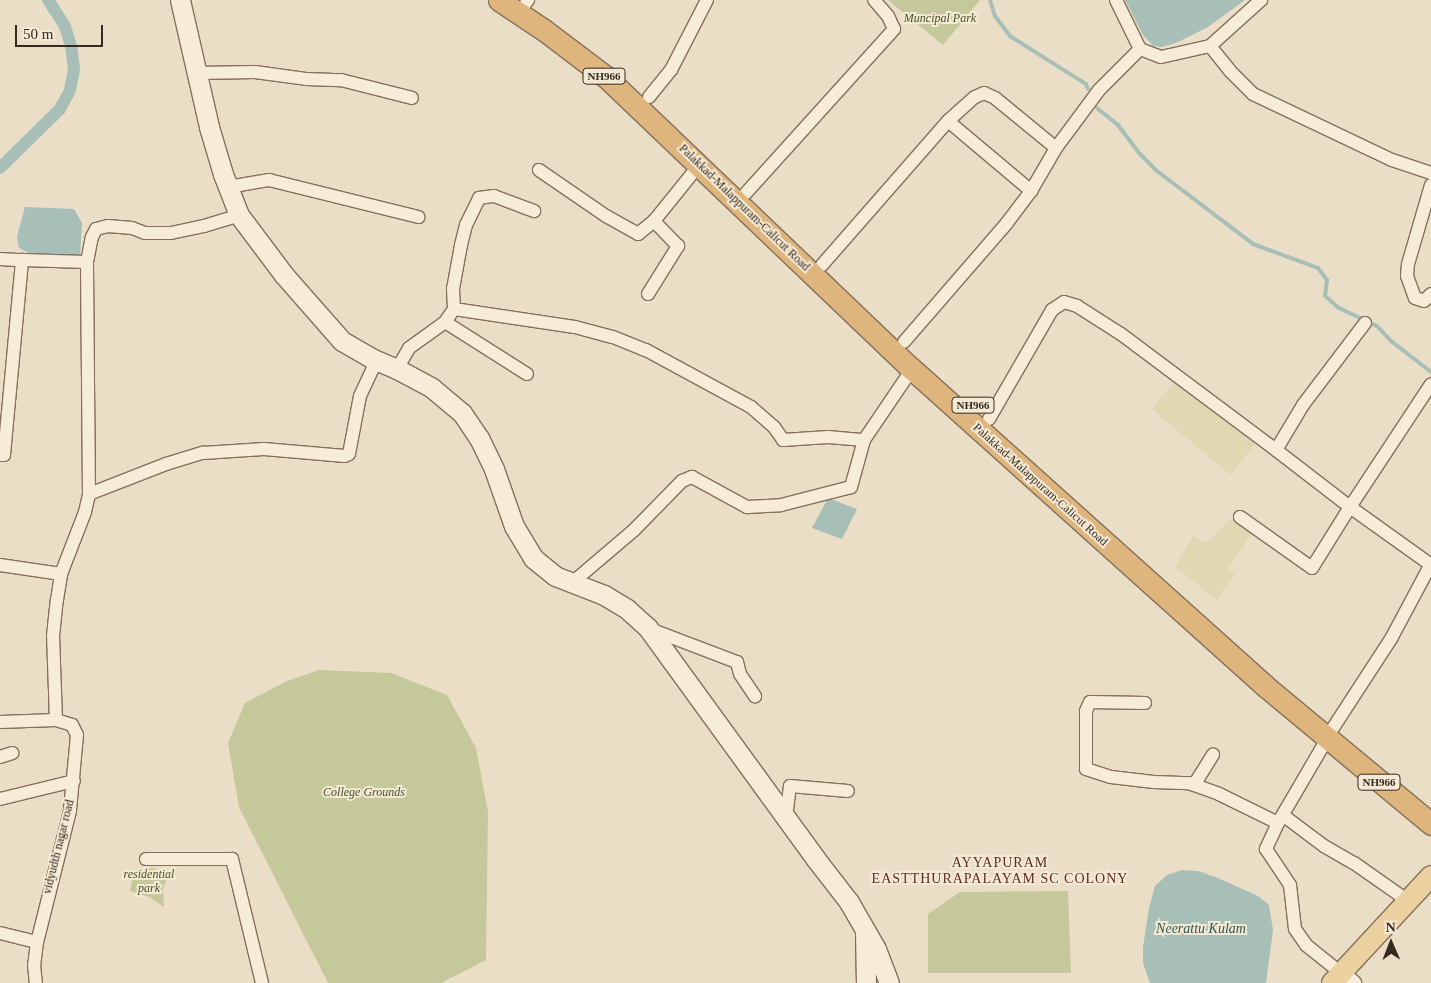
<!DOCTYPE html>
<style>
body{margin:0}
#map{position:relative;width:1431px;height:983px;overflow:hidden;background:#ebdec6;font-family:Georgia,serif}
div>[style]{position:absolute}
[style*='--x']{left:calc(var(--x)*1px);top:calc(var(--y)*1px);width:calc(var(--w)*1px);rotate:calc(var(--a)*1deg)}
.farmland>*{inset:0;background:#e0d7b3}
.green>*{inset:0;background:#c5c89a}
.water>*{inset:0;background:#a7bfb6}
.stream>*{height:4px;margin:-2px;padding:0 2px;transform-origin:2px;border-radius:2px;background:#a7bfb6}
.canal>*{height:12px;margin:-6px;padding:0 6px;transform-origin:6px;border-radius:6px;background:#a7bfb6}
.roads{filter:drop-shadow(1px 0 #84705d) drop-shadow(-1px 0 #84705d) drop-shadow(0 1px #84705d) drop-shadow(0 -1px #84705d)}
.minor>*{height:12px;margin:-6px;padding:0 6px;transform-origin:6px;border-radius:6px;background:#f6ecd8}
.tertiary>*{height:16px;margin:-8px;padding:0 8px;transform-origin:8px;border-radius:8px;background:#f6ecd8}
.secondary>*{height:19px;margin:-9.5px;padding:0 9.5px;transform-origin:9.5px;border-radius:9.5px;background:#f6ecd8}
.primary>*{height:20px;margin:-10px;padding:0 10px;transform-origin:10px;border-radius:10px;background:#ebd0a0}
.trunk>*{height:21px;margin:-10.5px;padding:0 10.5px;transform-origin:10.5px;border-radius:10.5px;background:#dfb57e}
span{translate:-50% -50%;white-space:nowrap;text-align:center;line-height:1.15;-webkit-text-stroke:4px #f3e9d4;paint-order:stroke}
.shield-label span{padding:1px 4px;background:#f3e9d4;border:1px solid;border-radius:4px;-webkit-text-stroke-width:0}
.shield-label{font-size:11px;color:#36291f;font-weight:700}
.park-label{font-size:12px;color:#485128;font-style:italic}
.street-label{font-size:12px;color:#36291f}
.neighbourhood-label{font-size:14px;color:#5f2c22;letter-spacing:1px}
.water-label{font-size:14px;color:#305450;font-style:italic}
.north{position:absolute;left:1366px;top:918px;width:50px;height:50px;-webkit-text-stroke:4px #f3e9d4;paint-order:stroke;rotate:359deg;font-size:14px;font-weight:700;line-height:20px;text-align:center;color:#36291f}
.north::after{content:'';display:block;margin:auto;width:18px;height:22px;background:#36291f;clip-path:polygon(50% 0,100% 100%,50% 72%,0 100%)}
.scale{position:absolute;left:15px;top:25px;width:88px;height:22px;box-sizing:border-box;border:2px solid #36291f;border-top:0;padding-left:6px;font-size:15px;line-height:18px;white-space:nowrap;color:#36291f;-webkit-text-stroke:4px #f3e9d4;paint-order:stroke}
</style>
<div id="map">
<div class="farmland">
<i style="clip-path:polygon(1174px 382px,1255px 444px,1230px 475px,1152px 409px)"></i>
<i style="clip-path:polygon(1231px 518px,1251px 534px,1228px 569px,1236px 572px,1217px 600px,1175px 567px,1193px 536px,1206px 543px)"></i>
</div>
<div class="green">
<i style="clip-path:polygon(888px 0,980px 0,943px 45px)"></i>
<i style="clip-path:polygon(319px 670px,391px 673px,447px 695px,476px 748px,488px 812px,486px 960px,441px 983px,328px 983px,239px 807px,228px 743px,245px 703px,287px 681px)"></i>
<i style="clip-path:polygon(153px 868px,167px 877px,163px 889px,164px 907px,149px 897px,130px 891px,134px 870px)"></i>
<i style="clip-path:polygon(1068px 891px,1071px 973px,928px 973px,928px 914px,960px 892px)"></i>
</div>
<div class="water">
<i style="clip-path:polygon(1125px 0,1245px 0,1208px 27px,1176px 43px,1162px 47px,1153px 46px,1143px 35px)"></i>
<i style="clip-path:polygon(25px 207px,74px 209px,82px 223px,80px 256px,35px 256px,19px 248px,17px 237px)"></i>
<i style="clip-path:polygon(828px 498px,857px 509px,842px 539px,812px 528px)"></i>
<i style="clip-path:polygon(1182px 870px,1198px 871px,1218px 878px,1258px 896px,1269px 905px,1273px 930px,1266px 983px,1150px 983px,1143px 963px,1143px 947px,1149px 908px,1155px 886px,1167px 875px)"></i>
</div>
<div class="stream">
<i style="--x:990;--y:0;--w:17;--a:73"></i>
<i style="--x:995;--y:16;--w:25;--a:53"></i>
<i style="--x:1010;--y:36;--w:90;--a:32.3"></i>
<i style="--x:1086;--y:84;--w:5;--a:68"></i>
<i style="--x:1097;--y:108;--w:27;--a:39"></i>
<i style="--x:1118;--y:125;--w:36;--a:53"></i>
<i style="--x:1140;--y:154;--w:24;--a:45"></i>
<i style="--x:1157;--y:171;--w:121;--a:37.2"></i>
<i style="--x:1253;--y:244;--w:69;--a:20.3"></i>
<i style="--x:1318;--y:268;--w:15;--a:53"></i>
<i style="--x:1327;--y:280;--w:16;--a:97"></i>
<i style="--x:1325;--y:296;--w:18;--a:41"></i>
<i style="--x:1339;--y:308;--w:42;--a:25.3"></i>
<i style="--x:1377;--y:326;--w:21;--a:47"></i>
<i style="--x:1391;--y:341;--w:51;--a:37.8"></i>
</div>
<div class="canal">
<i style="--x:0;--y:168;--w:84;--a:-44.5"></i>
<i style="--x:60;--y:109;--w:21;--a:-62"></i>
<i style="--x:70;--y:90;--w:21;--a:-79"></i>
<i style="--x:74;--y:69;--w:23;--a:-97"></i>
<i style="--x:71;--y:46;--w:21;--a:-107"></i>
<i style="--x:65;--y:26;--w:31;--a:-123"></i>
</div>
<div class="roads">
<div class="minor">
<i style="--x:1116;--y:0;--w:55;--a:63.9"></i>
<i style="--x:1140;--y:49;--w:22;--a:21"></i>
<i style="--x:1161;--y:57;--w:50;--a:-12.7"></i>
<i style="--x:1210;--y:46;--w:69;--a:-42"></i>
<i style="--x:526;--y:3;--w:4;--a:-56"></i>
<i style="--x:1210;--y:46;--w:32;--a:51"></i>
<i style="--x:1230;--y:71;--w:33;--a:45"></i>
<i style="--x:1253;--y:94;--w:154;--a:25.4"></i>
<i style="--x:1392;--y:160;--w:41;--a:18.4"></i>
<i style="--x:197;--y:73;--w:58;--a:-1"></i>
<i style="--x:255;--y:72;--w:51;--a:7.8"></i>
<i style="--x:306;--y:79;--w:35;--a:2"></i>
<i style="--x:341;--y:80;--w:73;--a:14.2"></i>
<i style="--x:649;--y:97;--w:35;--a:-51"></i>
<i style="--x:671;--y:70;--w:79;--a:-62.8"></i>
<i style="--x:948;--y:121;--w:36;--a:-42"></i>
<i style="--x:975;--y:97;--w:10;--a:-24"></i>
<i style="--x:984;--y:93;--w:12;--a:24"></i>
<i style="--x:995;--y:98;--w:79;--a:39.3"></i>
<i style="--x:539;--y:170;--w:81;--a:34.5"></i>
<i style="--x:606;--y:216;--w:37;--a:29"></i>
<i style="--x:638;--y:234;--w:21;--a:-39"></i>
<i style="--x:1431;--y:185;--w:82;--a:106.2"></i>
<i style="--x:1408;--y:264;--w:12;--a:95"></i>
<i style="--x:1407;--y:276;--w:23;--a:70"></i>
<i style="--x:1415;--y:298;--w:9;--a:18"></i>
<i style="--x:1424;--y:301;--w:10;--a:-45"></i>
<i style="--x:228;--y:187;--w:42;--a:-9.7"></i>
<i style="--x:269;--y:180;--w:154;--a:13.9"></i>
<i style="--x:1031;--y:191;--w:50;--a:-59.8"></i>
<i style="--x:1056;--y:148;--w:72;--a:-53.4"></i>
<i style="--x:1099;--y:90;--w:58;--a:-45"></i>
<i style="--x:746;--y:193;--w:221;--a:-47.9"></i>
<i style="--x:894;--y:29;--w:14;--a:-115"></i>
<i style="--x:888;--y:16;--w:21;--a:-131"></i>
<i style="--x:0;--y:259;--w:22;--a:3"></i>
<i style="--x:822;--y:265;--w:191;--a:-48.8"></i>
<i style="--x:948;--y:121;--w:109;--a:40.1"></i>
<i style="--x:1031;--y:191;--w:40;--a:127"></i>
<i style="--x:1007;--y:223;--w:157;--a:130.9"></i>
<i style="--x:648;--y:294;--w:57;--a:-58"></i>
<i style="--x:678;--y:246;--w:35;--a:-134"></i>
<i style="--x:654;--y:221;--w:72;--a:-51.2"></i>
<i style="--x:454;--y:309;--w:122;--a:8.5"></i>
<i style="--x:575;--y:327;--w:39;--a:15"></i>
<i style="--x:613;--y:337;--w:35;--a:22"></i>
<i style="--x:646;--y:350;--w:119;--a:28.5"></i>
<i style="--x:751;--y:407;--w:30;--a:41"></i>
<i style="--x:774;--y:427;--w:16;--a:55"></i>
<i style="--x:783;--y:440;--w:45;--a:-3.8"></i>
<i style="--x:828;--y:437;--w:36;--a:5"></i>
<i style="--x:864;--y:440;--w:86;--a:-55.9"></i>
<i style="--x:445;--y:322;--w:97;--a:32.4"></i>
<i style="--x:1365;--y:323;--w:103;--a:127.1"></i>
<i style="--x:1303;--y:405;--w:52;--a:121"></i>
<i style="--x:1276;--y:450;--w:93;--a:37.6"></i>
<i style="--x:1350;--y:507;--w:147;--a:-56.6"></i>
<i style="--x:397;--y:369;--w:24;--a:-60"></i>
<i style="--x:409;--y:348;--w:44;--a:-35.8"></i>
<i style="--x:445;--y:322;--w:16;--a:-55"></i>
<i style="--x:454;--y:309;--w:20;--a:-93"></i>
<i style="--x:453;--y:289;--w:45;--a:-79.7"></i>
<i style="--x:461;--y:245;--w:21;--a:-76"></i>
<i style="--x:466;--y:225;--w:30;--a:-64"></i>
<i style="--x:479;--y:198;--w:15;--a:-8"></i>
<i style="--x:494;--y:196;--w:43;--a:20.6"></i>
<i style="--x:989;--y:419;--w:126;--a:-60"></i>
<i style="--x:1052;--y:310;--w:14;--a:-34"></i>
<i style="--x:1064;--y:302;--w:14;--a:17"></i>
<i style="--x:1077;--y:306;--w:52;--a:32.5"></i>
<i style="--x:1121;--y:334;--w:194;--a:36.8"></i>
<i style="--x:0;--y:455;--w:4;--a:0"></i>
<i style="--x:4;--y:455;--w:196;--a:-84.7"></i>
<i style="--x:22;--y:260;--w:65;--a:1.8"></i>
<i style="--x:89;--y:494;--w:83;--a:-21.3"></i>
<i style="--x:166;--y:464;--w:39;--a:-17"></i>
<i style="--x:203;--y:453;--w:61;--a:-3.8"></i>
<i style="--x:264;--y:449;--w:81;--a:4.9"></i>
<i style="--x:345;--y:456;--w:4;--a:-27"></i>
<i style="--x:349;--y:454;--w:59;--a:-79.3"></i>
<i style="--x:360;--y:396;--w:40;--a:-65"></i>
<i style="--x:1240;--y:517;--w:88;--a:35.3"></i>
<i style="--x:1312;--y:568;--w:72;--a:-58.1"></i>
<i style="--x:1350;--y:507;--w:100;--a:35.6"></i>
<i style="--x:0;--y:565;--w:62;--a:8.4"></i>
<i style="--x:573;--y:582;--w:80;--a:-40.4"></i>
<i style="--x:634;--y:530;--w:69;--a:-45.6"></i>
<i style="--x:682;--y:481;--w:11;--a:-22"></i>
<i style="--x:692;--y:477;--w:63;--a:28.6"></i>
<i style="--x:747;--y:507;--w:34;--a:-3"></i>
<i style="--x:781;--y:505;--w:72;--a:-14.4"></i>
<i style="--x:851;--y:487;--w:49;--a:-74.5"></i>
<i style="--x:650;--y:629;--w:93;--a:20.8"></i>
<i style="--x:737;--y:662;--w:12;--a:76"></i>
<i style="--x:740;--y:674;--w:27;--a:56"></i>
<i style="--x:1145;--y:703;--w:55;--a:-179"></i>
<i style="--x:1090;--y:702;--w:10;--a:114"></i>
<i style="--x:1086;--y:711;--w:58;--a:90"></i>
<i style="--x:1086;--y:769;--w:26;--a:18"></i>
<i style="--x:1111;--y:777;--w:43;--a:6.6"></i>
<i style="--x:1154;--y:782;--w:35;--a:2"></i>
<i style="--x:1189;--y:783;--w:32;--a:20"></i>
<i style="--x:1219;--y:794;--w:66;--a:26.2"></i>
<i style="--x:56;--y:720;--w:84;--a:-92"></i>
<i style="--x:53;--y:636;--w:36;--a:-84"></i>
<i style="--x:57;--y:600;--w:26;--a:-81"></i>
<i style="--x:61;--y:574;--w:66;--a:-68.8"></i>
<i style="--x:85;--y:512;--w:18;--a:-77"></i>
<i style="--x:89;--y:494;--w:232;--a:-90.5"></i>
<i style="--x:87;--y:262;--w:25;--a:-79"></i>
<i style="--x:92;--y:237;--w:9;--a:-63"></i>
<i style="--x:96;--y:229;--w:12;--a:-14"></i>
<i style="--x:108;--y:226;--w:24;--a:5"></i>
<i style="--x:132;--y:228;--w:14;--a:21"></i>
<i style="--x:145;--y:233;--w:26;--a:0"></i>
<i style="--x:171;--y:233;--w:34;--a:-12"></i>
<i style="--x:204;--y:226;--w:37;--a:-17"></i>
<i style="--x:0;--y:722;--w:56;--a:-2"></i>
<i style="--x:56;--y:720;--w:17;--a:17"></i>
<i style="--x:72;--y:725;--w:11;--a:63"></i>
<i style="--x:77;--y:735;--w:76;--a:95.3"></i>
<i style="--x:70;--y:811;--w:135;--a:104.1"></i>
<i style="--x:37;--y:942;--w:23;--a:97"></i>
<i style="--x:34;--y:965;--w:18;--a:84"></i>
<i style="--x:1333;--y:728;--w:108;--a:-57"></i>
<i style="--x:1392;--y:637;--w:83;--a:-61.9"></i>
<i style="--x:1327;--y:739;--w:97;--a:120.3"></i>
<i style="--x:1278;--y:823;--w:29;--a:115"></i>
<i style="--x:1266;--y:849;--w:43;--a:56.3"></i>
<i style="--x:1290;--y:885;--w:44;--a:83.5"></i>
<i style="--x:1295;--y:929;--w:19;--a:55"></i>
<i style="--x:1306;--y:945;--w:45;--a:38.7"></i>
<i style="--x:0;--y:757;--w:13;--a:-18"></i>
<i style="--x:1194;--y:785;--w:36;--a:-58"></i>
<i style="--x:0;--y:799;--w:76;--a:-13.7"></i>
<i style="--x:1284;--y:816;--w:50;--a:36.9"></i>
<i style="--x:1324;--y:846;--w:34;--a:30"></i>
<i style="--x:1354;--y:863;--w:66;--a:35.1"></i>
<i style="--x:786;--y:818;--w:32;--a:-83"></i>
<i style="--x:790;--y:786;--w:58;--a:4.9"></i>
<i style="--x:146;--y:859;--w:86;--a:0"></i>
<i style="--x:232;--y:859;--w:128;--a:76.4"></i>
<i style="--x:0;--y:933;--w:38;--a:14"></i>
</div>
<div class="tertiary">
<i style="--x:1341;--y:973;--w:16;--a:40"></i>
</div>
<div class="secondary">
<i style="--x:180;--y:0;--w:130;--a:77.1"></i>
<i style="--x:209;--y:127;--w:49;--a:73.4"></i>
<i style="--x:223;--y:174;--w:44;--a:68.7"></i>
<i style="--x:239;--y:215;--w:75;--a:53.1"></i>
<i style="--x:284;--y:275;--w:88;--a:48.7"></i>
<i style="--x:342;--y:341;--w:34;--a:30"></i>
<i style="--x:371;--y:358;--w:28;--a:23"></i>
<i style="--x:397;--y:369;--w:40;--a:28"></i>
<i style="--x:432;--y:388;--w:39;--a:40"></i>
<i style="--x:462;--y:413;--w:30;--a:56"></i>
<i style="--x:479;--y:438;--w:34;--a:64"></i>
<i style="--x:494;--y:469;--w:60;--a:70.7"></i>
<i style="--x:514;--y:526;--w:37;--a:59"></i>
<i style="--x:533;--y:558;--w:28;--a:39"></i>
<i style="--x:555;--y:576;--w:53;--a:21.2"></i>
<i style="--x:604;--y:595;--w:27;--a:31"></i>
<i style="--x:627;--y:609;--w:28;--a:42"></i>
<i style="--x:648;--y:628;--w:284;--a:54"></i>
<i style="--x:815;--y:858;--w:56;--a:52.3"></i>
<i style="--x:849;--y:902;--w:54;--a:60.1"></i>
<i style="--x:876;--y:949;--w:36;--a:69"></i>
<i style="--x:865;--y:932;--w:51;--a:88.9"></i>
</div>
<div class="primary">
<i style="--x:1332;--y:983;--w:146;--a:-47.2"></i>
</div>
<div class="trunk">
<i style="--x:499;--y:0;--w:54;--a:33.7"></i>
<i style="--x:544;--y:30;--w:78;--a:37.2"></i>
<i style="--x:606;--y:77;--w:423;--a:43.7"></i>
<i style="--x:912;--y:369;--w:474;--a:41.9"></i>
<i style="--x:1265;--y:686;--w:216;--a:39.7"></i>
</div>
</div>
<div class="shield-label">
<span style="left:604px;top:76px">NH966</span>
<span style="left:973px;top:405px">NH966</span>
<span style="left:1379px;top:782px">NH966</span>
</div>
<div class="park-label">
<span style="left:940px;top:19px">Muncipal Park</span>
<span style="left:364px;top:793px">College Grounds</span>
<span style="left:149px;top:882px">residential<br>park</span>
</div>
<div class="street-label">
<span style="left:744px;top:208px;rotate:44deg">Palakkad-Malappuram-Calicut Road</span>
<span style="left:1040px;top:485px;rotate:42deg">Palakkad-Malappuram-Calicut Road</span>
<span style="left:59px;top:847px;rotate:-76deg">vidyudth nagar road</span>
</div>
<div class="neighbourhood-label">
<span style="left:1000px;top:871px">AYYAPURAM<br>EASTTHURAPALAYAM SC COLONY</span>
</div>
<div class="water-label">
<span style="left:1201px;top:929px">Neerattu Kulam</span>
</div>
<div class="north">N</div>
<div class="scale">50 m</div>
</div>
